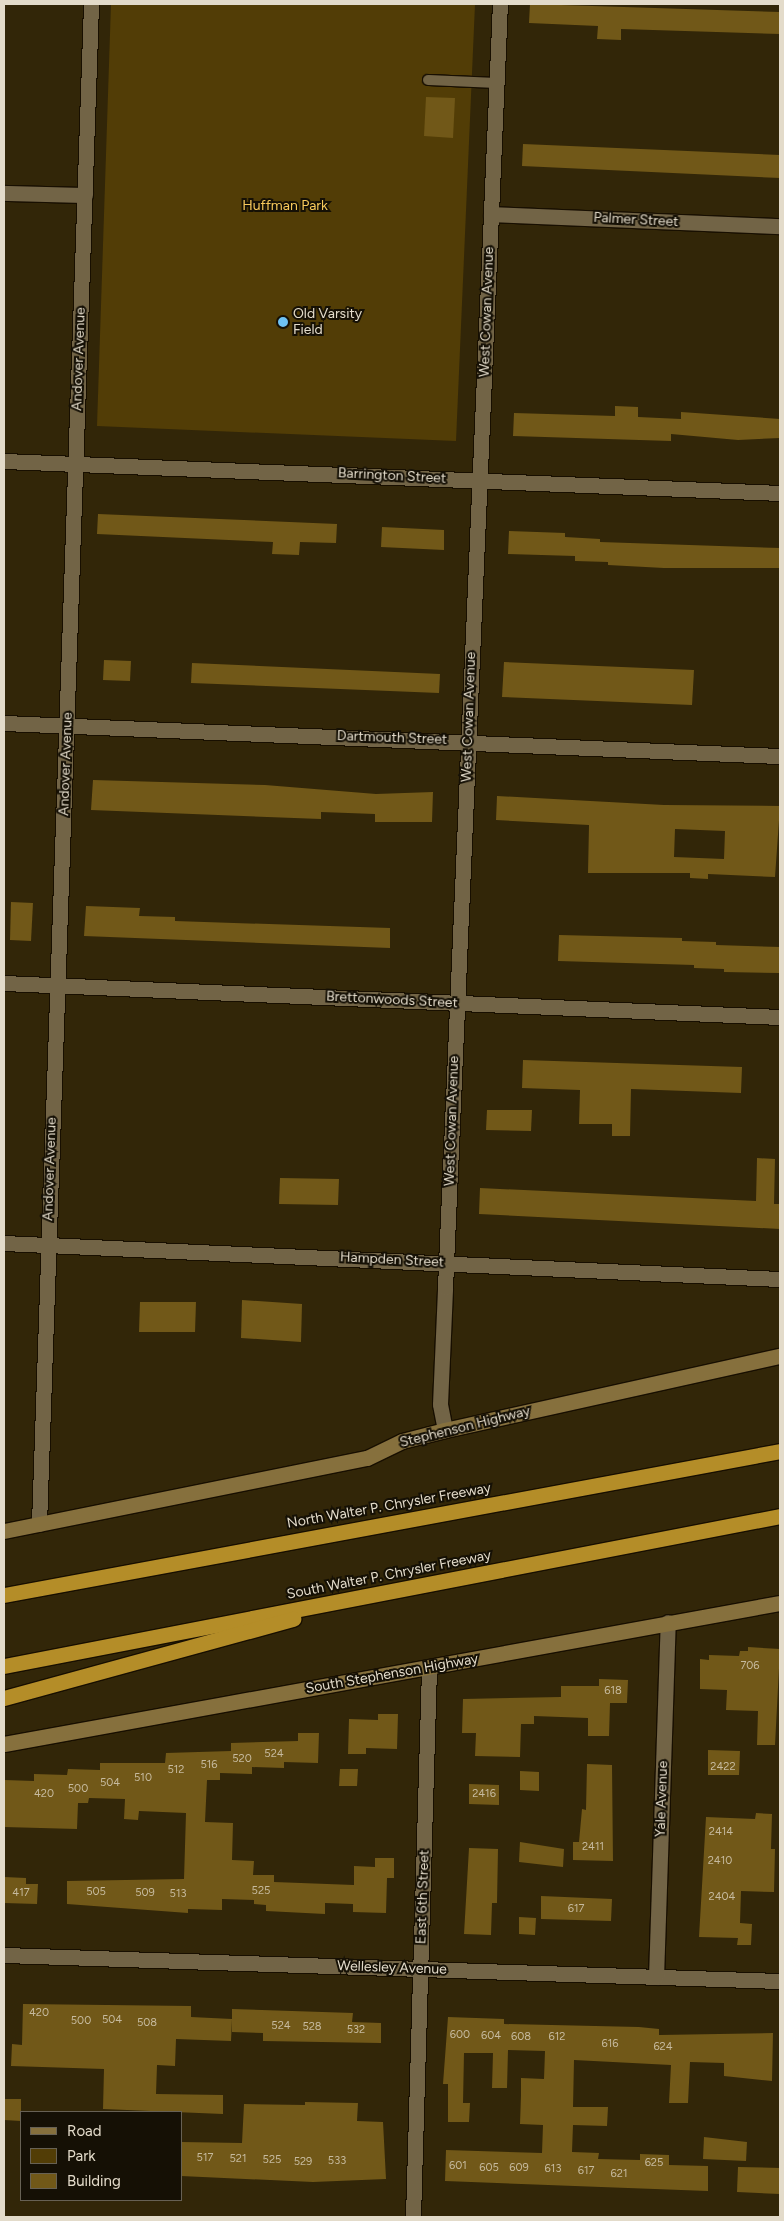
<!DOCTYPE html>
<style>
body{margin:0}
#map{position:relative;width:784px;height:2221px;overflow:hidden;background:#322608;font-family:Figtree,sans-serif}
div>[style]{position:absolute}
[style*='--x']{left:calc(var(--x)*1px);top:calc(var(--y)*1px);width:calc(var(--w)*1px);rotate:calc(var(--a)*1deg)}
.green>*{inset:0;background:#523d06}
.building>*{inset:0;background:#715818}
.roads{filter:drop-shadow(1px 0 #180f00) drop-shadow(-1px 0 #180f00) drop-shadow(0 1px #180f00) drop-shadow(0 -1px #180f00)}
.lane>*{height:10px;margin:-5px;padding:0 5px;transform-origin:5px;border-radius:5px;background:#726446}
.street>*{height:15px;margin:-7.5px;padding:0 7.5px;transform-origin:7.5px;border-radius:7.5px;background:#726446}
.secondary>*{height:15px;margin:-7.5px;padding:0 7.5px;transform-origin:7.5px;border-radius:7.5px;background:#86703d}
.highway>*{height:15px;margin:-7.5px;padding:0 7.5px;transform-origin:7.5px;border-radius:7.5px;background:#b48d28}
.dots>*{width:14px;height:14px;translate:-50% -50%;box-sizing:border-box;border:2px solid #151005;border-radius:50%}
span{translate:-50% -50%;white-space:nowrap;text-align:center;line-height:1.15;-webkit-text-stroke:4px #151005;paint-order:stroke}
.number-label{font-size:11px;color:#c6ba9e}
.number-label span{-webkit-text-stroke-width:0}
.park-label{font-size:14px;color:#f7c95b}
.street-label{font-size:14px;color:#e3dbca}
.poi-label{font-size:14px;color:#e3dbca}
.left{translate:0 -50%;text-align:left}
.frame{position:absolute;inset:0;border:5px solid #e3dbca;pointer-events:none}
.legend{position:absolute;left:20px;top:2111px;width:162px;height:90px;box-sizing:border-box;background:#151005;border:1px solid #676154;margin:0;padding:6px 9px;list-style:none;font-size:15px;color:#e3dbca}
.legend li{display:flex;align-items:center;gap:10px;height:25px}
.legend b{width:25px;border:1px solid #676154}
</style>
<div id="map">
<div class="green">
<i style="clip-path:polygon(111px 4px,475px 4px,456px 441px,97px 426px)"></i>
</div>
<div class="building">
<i style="clip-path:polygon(530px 4px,780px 12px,780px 34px,621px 29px,621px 40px,597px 39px,598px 26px,529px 23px)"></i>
<i style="clip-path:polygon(426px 97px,455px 98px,453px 138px,424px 136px)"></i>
<i style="clip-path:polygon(523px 144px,780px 155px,780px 178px,522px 166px)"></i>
<i style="clip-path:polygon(615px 406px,638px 407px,638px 417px,681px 419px,681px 412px,780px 419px,780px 438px,738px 440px,671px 434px,671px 441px,513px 436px,514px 413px,615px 416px)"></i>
<i style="clip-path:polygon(98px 514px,337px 524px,336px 543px,300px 542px,299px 555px,272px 554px,273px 542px,97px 534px)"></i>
<i style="clip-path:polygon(382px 527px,444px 530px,444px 550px,381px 547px)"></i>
<i style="clip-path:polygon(509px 531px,565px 533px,565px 537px,600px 539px,600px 542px,780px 548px,780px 568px,664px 568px,608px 565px,608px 562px,575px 561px,575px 556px,508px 554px)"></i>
<i style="clip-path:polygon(104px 660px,131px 661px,130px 681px,103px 680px)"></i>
<i style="clip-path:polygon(504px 662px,694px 670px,692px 705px,502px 697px)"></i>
<i style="clip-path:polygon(192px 663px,440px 674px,439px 693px,191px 683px)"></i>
<i style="clip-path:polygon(93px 780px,265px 785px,376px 794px,433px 792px,432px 822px,375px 822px,375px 814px,321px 812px,321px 819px,91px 810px)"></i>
<i style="clip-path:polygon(evenodd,497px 796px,664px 805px,780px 806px,775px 877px,708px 874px,708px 879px,690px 878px,690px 873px,588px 873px,589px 825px,496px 820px,497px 796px,675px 829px,725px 831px,724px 859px,674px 857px,675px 829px)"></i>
<i style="clip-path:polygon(11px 902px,33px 903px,31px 941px,10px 940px)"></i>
<i style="clip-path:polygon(86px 906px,140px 908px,139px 916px,175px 917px,175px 921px,390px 928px,390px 948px,84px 936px)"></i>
<i style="clip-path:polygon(559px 935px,682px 938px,682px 941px,716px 942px,716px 945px,780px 947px,780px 973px,724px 972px,724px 969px,694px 968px,694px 965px,558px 961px)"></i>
<i style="clip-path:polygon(523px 1060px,742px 1067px,741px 1093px,631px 1089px,630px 1136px,612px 1136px,612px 1124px,579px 1124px,580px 1090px,522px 1088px)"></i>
<i style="clip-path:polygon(487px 1110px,532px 1110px,531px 1131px,486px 1130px)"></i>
<i style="clip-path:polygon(757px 1158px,775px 1159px,774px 1204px,780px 1204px,780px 1229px,479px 1214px,480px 1188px,756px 1201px)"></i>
<i style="clip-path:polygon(280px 1178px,339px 1179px,338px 1205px,279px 1204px)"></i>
<i style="clip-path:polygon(242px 1300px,302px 1304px,301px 1342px,241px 1338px)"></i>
<i style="clip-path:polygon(140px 1302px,196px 1302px,195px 1332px,139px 1332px)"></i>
<i style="clip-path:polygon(748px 1647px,780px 1649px,775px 1745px,757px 1745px,758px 1711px,726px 1710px,727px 1690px,700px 1689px,700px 1659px,709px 1660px,709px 1655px,739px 1656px,740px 1651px,748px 1651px)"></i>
<i style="clip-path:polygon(599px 1679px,628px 1680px,627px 1703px,610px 1703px,609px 1736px,588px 1736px,588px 1718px,534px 1716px,534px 1724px,521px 1724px,520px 1757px,475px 1756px,476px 1733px,462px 1733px,463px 1699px,561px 1697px,561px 1686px,599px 1686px)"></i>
<i style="clip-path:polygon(378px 1714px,398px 1714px,397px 1749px,366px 1748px,366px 1754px,348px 1754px,349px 1719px,378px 1720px)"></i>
<i style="clip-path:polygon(298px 1733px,319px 1733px,318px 1763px,284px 1762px,284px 1768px,252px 1767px,252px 1774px,220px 1773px,220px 1780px,207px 1780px,205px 1822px,233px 1823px,232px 1860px,254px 1861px,253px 1875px,274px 1875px,274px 1882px,354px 1885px,354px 1866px,375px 1867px,375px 1858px,394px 1858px,394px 1878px,387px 1878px,386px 1913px,353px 1912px,353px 1904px,325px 1903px,325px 1914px,266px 1911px,266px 1905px,254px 1904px,254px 1900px,222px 1899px,222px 1910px,188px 1909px,188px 1913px,67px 1904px,67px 1881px,184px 1879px,186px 1813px,139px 1811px,138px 1820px,124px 1819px,125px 1799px,89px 1798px,88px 1803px,78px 1803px,77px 1829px,4px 1827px,4px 1780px,34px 1781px,34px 1774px,67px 1775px,68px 1769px,100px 1770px,100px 1763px,165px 1763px,166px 1753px,231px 1751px,231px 1743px,298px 1741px)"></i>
<i style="clip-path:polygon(708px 1750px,740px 1751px,739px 1775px,708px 1775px)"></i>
<i style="clip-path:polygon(587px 1764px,612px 1765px,613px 1861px,573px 1860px,573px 1842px,579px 1842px,582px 1809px,586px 1810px)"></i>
<i style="clip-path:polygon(340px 1769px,358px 1769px,357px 1786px,339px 1786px)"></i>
<i style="clip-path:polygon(520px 1771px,539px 1772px,539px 1791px,520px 1790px)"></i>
<i style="clip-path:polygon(469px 1784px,499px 1785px,499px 1805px,469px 1804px)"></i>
<i style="clip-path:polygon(756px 1813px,772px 1814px,771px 1849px,775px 1849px,774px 1892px,741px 1891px,740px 1923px,752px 1924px,751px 1945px,737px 1945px,738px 1938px,699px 1937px,706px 1817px,755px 1819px)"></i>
<i style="clip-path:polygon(520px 1842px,564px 1849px,563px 1867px,519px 1862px)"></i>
<i style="clip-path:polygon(469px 1848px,498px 1849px,497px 1903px,492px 1903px,491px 1935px,464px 1934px)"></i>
<i style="clip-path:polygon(4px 1877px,26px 1878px,26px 1884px,38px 1884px,37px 1904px,4px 1903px)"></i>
<i style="clip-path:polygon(541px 1896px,612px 1899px,611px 1921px,541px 1919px)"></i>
<i style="clip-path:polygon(519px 1917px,536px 1918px,535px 1935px,519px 1934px)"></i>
<i style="clip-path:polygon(23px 2004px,191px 2006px,191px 2017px,232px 2019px,231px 2041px,176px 2039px,175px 2066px,157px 2065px,156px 2094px,223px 2095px,223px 2114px,103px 2109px,104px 2069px,11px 2066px,12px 2044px,22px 2045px)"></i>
<i style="clip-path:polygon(232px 2009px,353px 2013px,352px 2022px,381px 2023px,381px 2043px,263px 2041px,263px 2033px,232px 2032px)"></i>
<i style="clip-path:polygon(448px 2017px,504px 2019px,504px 2024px,639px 2027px,659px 2029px,659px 2035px,773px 2033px,772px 2081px,724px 2076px,724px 2063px,690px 2062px,688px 2103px,669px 2103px,671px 2065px,574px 2060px,573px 2107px,608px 2107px,607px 2126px,573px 2125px,572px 2152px,599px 2153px,598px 2159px,640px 2160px,640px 2154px,669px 2155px,669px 2165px,708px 2166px,708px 2191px,445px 2181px,446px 2150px,542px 2153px,543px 2125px,520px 2124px,521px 2095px,521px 2078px,544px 2079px,545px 2051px,508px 2050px,507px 2088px,492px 2088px,493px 2053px,464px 2053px,463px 2103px,470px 2103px,469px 2122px,448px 2122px,448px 2084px,443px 2084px)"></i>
<i style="clip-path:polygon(4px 2099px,21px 2099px,21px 2121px,4px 2120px)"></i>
<i style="clip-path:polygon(305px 2102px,358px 2103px,357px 2121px,383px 2122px,386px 2179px,313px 2182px,181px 2176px,181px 2142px,242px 2143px,244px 2104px,305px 2105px)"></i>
<i style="clip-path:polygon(704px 2137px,747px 2142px,746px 2161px,703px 2159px)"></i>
<i style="clip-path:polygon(738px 2167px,780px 2168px,780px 2194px,737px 2192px)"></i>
</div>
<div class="roads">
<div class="lane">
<i style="--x:428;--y:80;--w:69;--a:2.5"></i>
</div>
<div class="street">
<i style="--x:4;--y:193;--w:81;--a:1.4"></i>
<i style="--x:491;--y:214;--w:289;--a:2.4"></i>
<i style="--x:4;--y:461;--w:777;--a:2.36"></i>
<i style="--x:4;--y:723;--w:777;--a:2.44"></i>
<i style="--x:4;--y:983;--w:777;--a:2.51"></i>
<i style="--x:4;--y:1243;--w:777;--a:2.66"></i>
<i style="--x:445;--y:1430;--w:26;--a:-101"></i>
<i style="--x:440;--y:1404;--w:116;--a:-87.5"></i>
<i style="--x:445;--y:1288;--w:1285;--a:-87.55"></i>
<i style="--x:39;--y:1524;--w:1521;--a:-88.04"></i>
<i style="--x:4;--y:1955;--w:776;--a:1.92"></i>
<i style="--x:656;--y:1977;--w:355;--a:-88.1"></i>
<i style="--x:413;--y:2217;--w:550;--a:-88.33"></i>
</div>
<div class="secondary">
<i style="--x:4;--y:1531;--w:370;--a:-11.4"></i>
<i style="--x:367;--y:1458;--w:39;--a:-26"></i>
<i style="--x:402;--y:1441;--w:44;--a:-14.3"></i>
<i style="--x:445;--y:1430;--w:343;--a:-12.5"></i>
<i style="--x:4;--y:1744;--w:789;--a:-10.3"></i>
</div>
<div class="highway">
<i style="--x:4;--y:1595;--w:789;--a:-10.51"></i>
<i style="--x:4;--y:1666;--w:790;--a:-10.94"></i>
<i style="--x:4;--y:1698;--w:300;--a:-15.3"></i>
</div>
</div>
<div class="dots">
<i style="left:283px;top:322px;background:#6ec2f3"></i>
</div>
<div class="number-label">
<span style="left:750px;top:1666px">706</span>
<span style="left:613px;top:1691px">618</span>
<span style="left:274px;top:1754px">524</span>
<span style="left:242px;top:1759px">520</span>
<span style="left:209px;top:1765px">516</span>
<span style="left:723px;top:1767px">2422</span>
<span style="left:176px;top:1770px">512</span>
<span style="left:143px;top:1778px">510</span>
<span style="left:110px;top:1783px">504</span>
<span style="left:78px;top:1789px">500</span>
<span style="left:44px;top:1794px">420</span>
<span style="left:484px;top:1794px">2416</span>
<span style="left:721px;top:1832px">2414</span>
<span style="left:593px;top:1847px">2411</span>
<span style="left:720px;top:1861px">2410</span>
<span style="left:261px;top:1891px">525</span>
<span style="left:96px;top:1892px">505</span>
<span style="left:21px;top:1893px">417</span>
<span style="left:145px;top:1893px">509</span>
<span style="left:178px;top:1894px">513</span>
<span style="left:722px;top:1897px">2404</span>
<span style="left:576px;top:1909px">617</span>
<span style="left:39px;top:2013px">420</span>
<span style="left:112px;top:2020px">504</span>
<span style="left:81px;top:2021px">500</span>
<span style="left:147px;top:2023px">508</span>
<span style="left:281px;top:2026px">524</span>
<span style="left:312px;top:2027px">528</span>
<span style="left:356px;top:2030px">532</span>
<span style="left:460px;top:2035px">600</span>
<span style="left:491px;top:2036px">604</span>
<span style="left:521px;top:2037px">608</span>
<span style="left:557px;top:2037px">612</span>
<span style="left:610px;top:2044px">616</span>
<span style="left:663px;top:2047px">624</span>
<span style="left:205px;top:2158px">517</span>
<span style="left:238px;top:2159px">521</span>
<span style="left:272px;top:2160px">525</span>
<span style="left:337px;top:2161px">533</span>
<span style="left:303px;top:2162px">529</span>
<span style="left:654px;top:2163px">625</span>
<span style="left:458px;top:2166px">601</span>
<span style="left:489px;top:2168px">605</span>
<span style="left:519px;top:2168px">609</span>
<span style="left:553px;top:2169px">613</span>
<span style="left:586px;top:2171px">617</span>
<span style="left:619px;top:2174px">621</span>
</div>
<div class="park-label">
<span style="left:285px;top:206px">Huffman Park</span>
</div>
<div class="street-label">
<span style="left:636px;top:220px;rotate:3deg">Palmer Street</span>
<span style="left:487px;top:312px;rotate:-88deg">West Cowan Avenue</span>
<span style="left:79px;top:359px;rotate:-88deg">Andover Avenue</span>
<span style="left:392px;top:476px;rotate:3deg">Barrington Street</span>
<span style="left:469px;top:717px;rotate:-88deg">West Cowan Avenue</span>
<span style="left:392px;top:738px;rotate:2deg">Dartmouth Street</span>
<span style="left:66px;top:764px;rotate:-88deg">Andover Avenue</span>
<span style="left:392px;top:1000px;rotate:3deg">Brettonwoods Street</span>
<span style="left:452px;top:1121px;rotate:-88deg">West Cowan Avenue</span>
<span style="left:50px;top:1169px;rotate:-88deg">Andover Avenue</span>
<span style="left:392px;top:1260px;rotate:3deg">Hampden Street</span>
<span style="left:465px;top:1427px;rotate:-14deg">Stephenson Highway</span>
<span style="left:389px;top:1506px;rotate:-10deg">North Walter P. Chrysler Freeway</span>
<span style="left:389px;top:1575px;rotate:-11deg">South Walter P. Chrysler Freeway</span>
<span style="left:392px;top:1674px;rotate:-10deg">South Stephenson Highway</span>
<span style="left:662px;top:1799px;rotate:-88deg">Yale Avenue</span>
<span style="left:423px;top:1897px;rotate:-88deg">East 6th Street</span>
<span style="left:392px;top:1968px;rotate:2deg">Wellesley Avenue</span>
</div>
<div class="poi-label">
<span class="left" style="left:293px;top:322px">Old Varsity<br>Field</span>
</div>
<div class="frame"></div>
<ul class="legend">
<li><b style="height:6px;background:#86703d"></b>Road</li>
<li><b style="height:14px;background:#523d06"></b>Park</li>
<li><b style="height:14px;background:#715818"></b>Building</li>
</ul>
</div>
